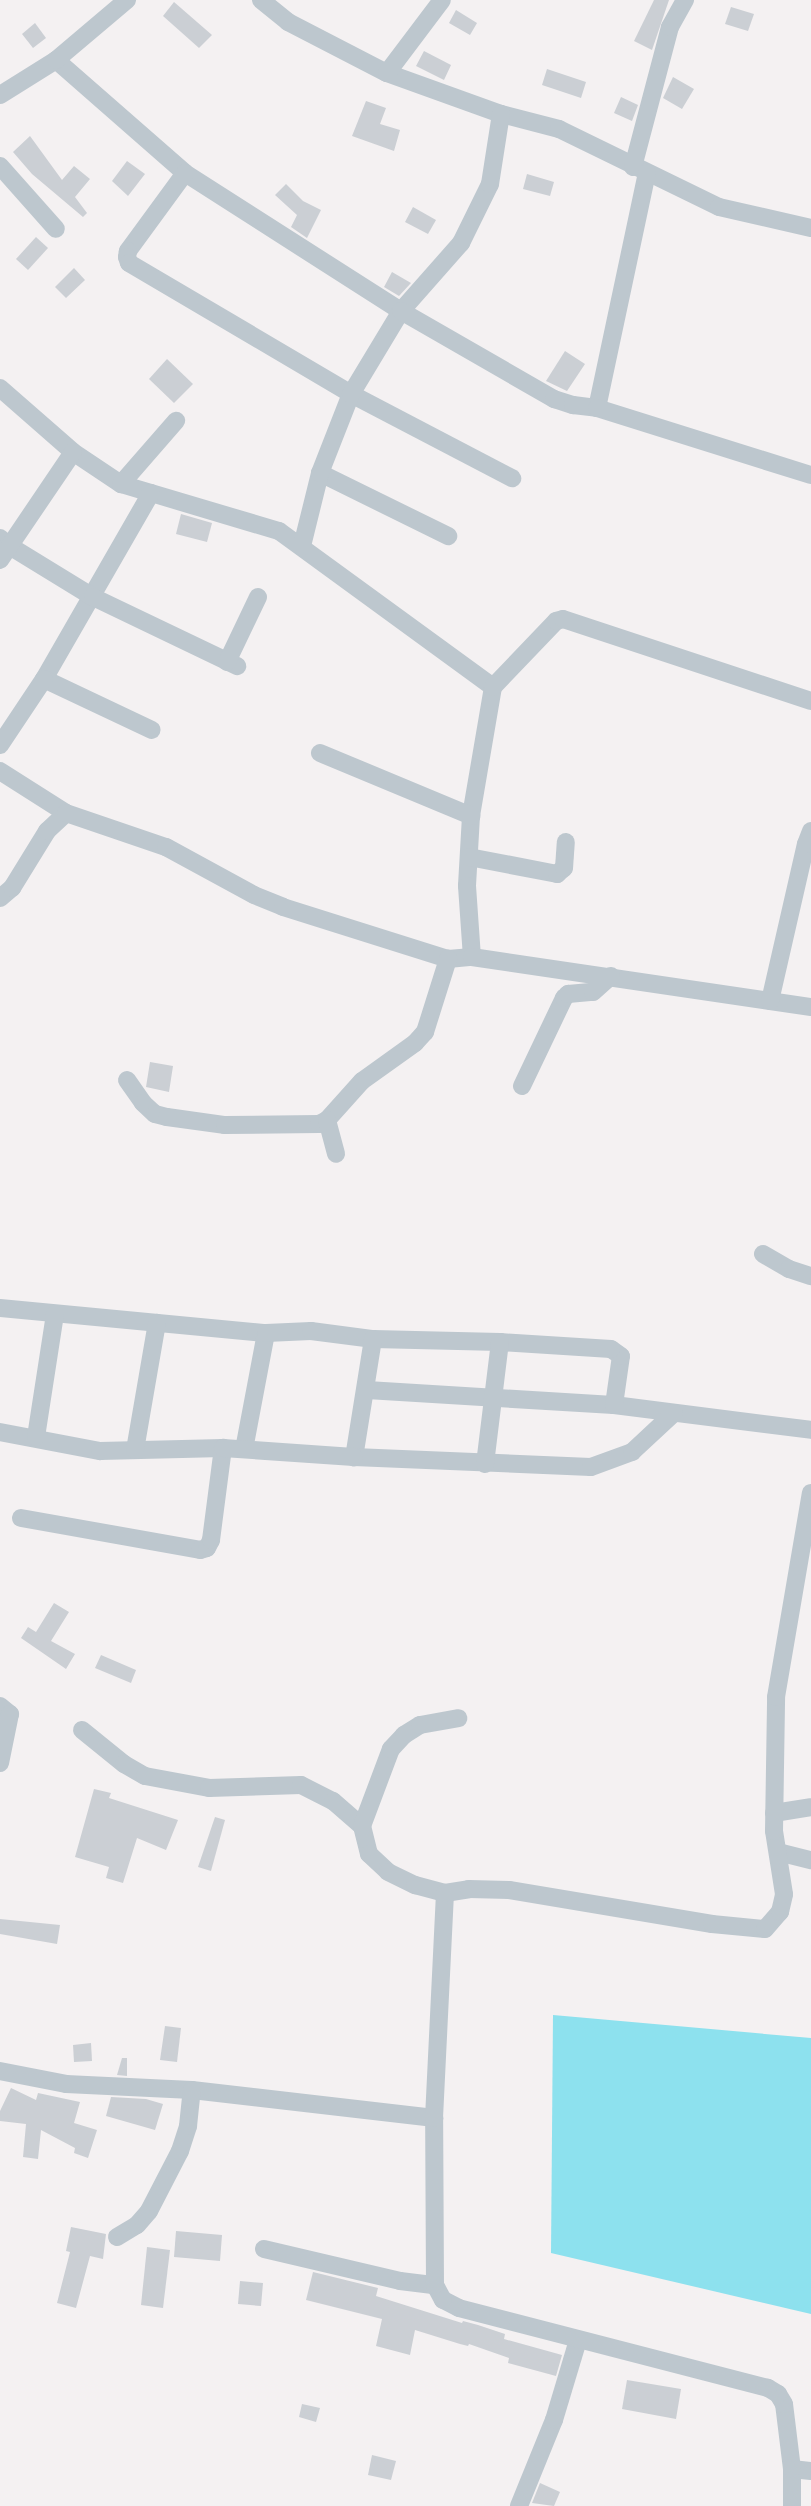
<!DOCTYPE html>
<style>
body{margin:0}
#map{position:relative;width:811px;height:2506px;overflow:hidden;background:#f4f1f2;font-family:"Exo 2",sans-serif}
div>[style]{position:absolute}
[style*='--x']{left:calc(var(--x)*1px);top:calc(var(--y)*1px);width:calc(var(--w)*1px);rotate:calc(var(--a)*1deg)}
.water>*{inset:0;background:#8de1ee}
.building>*{inset:0;background:#cbcfd4}
.minor>*{height:18px;margin:-9px;padding:0 9px;transform-origin:9px;border-radius:9px;background:#bdc7ce}
span{translate:-50% -50%;white-space:nowrap;text-align:center;line-height:1.15;-webkit-text-stroke:6px #fff;paint-order:stroke}
</style>
<div id="map">
<div class="water">
<i style="clip-path:polygon(553px 2015px,811px 2038px,811px 2314px,551px 2253px)"></i>
</div>
<div class="building">
<i style="clip-path:polygon(654px 0,669px 0,652px 50px,634px 41px)"></i>
<i style="clip-path:polygon(174px 2px,212px 35px,199px 48px,163px 16px)"></i>
<i style="clip-path:polygon(731px 7px,754px 14px,748px 31px,725px 24px)"></i>
<i style="clip-path:polygon(456px 10px,477px 23px,470px 35px,449px 23px)"></i>
<i style="clip-path:polygon(35px 23px,46px 38px,33px 48px,22px 34px)"></i>
<i style="clip-path:polygon(424px 51px,451px 65px,444px 80px,416px 66px)"></i>
<i style="clip-path:polygon(547px 69px,586px 82px,581px 98px,542px 85px)"></i>
<i style="clip-path:polygon(673px 77px,694px 89px,682px 109px,663px 98px)"></i>
<i style="clip-path:polygon(621px 97px,638px 105px,632px 121px,614px 113px)"></i>
<i style="clip-path:polygon(366px 101px,386px 108px,380px 124px,400px 130px,394px 151px,352px 136px)"></i>
<i style="clip-path:polygon(30px 136px,62px 180px,74px 166px,90px 179px,75px 197px,87px 213px,83px 217px,32px 174px,13px 152px)"></i>
<i style="clip-path:polygon(127px 161px,145px 174px,128px 196px,112px 181px)"></i>
<i style="clip-path:polygon(527px 174px,554px 182px,550px 196px,523px 189px)"></i>
<i style="clip-path:polygon(286px 184px,303px 201px,321px 210px,307px 238px,291px 227px,297px 215px,275px 195px)"></i>
<i style="clip-path:polygon(413px 207px,436px 220px,428px 234px,405px 222px)"></i>
<i style="clip-path:polygon(36px 237px,48px 248px,28px 270px,16px 259px)"></i>
<i style="clip-path:polygon(74px 268px,85px 280px,66px 298px,55px 287px)"></i>
<i style="clip-path:polygon(392px 272px,411px 283px,399px 296px,384px 287px)"></i>
<i style="clip-path:polygon(565px 351px,585px 364px,567px 391px,546px 381px)"></i>
<i style="clip-path:polygon(167px 359px,193px 384px,174px 403px,149px 379px)"></i>
<i style="clip-path:polygon(181px 514px,212px 523px,207px 542px,176px 534px)"></i>
<i style="clip-path:polygon(150px 1062px,173px 1066px,169px 1092px,146px 1087px)"></i>
<i style="clip-path:polygon(54px 1603px,69px 1612px,51px 1641px,75px 1654px,66px 1669px,21px 1638px,28px 1627px,36px 1632px)"></i>
<i style="clip-path:polygon(101px 1655px,136px 1670px,131px 1683px,95px 1668px)"></i>
<i style="clip-path:polygon(94px 1789px,111px 1793px,109px 1798px,178px 1820px,166px 1850px,137px 1838px,123px 1883px,106px 1878px,109px 1867px,75px 1857px)"></i>
<i style="clip-path:polygon(215px 1817px,225px 1820px,211px 1871px,198px 1867px)"></i>
<i style="clip-path:polygon(0 1919px,60px 1925px,57px 1944px,0 1934px)"></i>
<i style="clip-path:polygon(165px 2026px,181px 2028px,177px 2062px,160px 2060px)"></i>
<i style="clip-path:polygon(91px 2043px,92px 2061px,74px 2062px,73px 2045px)"></i>
<i style="clip-path:polygon(122px 2058px,127px 2058px,127px 2076px,117px 2075px)"></i>
<i style="clip-path:polygon(11px 2088px,36px 2100px,38px 2093px,80px 2102px,74px 2123px,97px 2130px,88px 2158px,74px 2153px,75px 2148px,41px 2130px,38px 2159px,23px 2157px,26px 2124px,0 2121px,0 2111px)"></i>
<i style="clip-path:polygon(111px 2097px,146px 2099px,163px 2104px,155px 2130px,106px 2116px)"></i>
<i style="clip-path:polygon(71px 2227px,106px 2234px,103px 2259px,90px 2256px,76px 2308px,57px 2303px,70px 2252px,66px 2251px)"></i>
<i style="clip-path:polygon(176px 2231px,222px 2235px,220px 2261px,174px 2257px)"></i>
<i style="clip-path:polygon(147px 2247px,170px 2250px,163px 2308px,141px 2305px)"></i>
<i style="clip-path:polygon(313px 2272px,378px 2288px,376px 2296px,462px 2323px,463px 2321px,478px 2325px,505px 2334px,504px 2339px,562px 2355px,556px 2376px,508px 2363px,509px 2358px,469px 2344px,468px 2346px,460px 2344px,415px 2330px,410px 2355px,376px 2346px,382px 2319px,306px 2300px)"></i>
<i style="clip-path:polygon(240px 2281px,263px 2283px,261px 2306px,238px 2304px)"></i>
<i style="clip-path:polygon(627px 2380px,681px 2389px,676px 2419px,622px 2409px)"></i>
<i style="clip-path:polygon(302px 2404px,320px 2408px,316px 2422px,299px 2417px)"></i>
<i style="clip-path:polygon(372px 2455px,396px 2461px,391px 2480px,368px 2475px)"></i>
<i style="clip-path:polygon(540px 2483px,560px 2492px,554px 2506px,532px 2503px)"></i>
</div>
<div class="minor">
<i style="--x:261;--y:0;--w:35;--a:39"></i>
<i style="--x:288;--y:22;--w:111;--a:27.3"></i>
<i style="--x:387;--y:73;--w:121;--a:19.8"></i>
<i style="--x:501;--y:114;--w:60;--a:14.5"></i>
<i style="--x:559;--y:129;--w:178;--a:26"></i>
<i style="--x:719;--y:207;--w:94;--a:12.9"></i>
<i style="--x:56;--y:60;--w:171;--a:41.2"></i>
<i style="--x:185;--y:173;--w:256;--a:32.6"></i>
<i style="--x:401;--y:311;--w:91;--a:-48.6"></i>
<i style="--x:461;--y:243;--w:66;--a:-63.8"></i>
<i style="--x:490;--y:184;--w:71;--a:-81.1"></i>
<i style="--x:387;--y:73;--w:91;--a:-53"></i>
<i style="--x:0;--y:95;--w:66;--a:-32"></i>
<i style="--x:56;--y:60;--w:93;--a:-40.2"></i>
<i style="--x:0;--y:166;--w:84;--a:48.4"></i>
<i style="--x:633;--y:167;--w:145;--a:-75.2"></i>
<i style="--x:670;--y:27;--w:31;--a:-61"></i>
<i style="--x:185;--y:173;--w:97;--a:126.2"></i>
<i style="--x:128;--y:251;--w:6;--a:99"></i>
<i style="--x:127;--y:257;--w:6;--a:72"></i>
<i style="--x:129;--y:263;--w:258;--a:30.5"></i>
<i style="--x:351;--y:394;--w:182;--a:27.6"></i>
<i style="--x:0;--y:388;--w:97;--a:41.2"></i>
<i style="--x:73;--y:452;--w:58;--a:33.7"></i>
<i style="--x:121;--y:484;--w:165;--a:16.6"></i>
<i style="--x:279;--y:531;--w:265;--a:36.1"></i>
<i style="--x:493;--y:687;--w:131;--a:99.7"></i>
<i style="--x:471;--y:816;--w:70;--a:93.3"></i>
<i style="--x:467;--y:886;--w:71;--a:86"></i>
<i style="--x:597;--y:408;--w:240;--a:-78"></i>
<i style="--x:320;--y:473;--w:143;--a:26.2"></i>
<i style="--x:121;--y:484;--w:84;--a:-48.9"></i>
<i style="--x:151;--y:493;--w:215;--a:119.9"></i>
<i style="--x:44;--y:679;--w:119;--a:25.3"></i>
<i style="--x:0;--y:538;--w:11;--a:41"></i>
<i style="--x:8;--y:545;--w:100;--a:31.5"></i>
<i style="--x:93;--y:597;--w:160;--a:25.6"></i>
<i style="--x:302;--y:546;--w:75;--a:-76.1"></i>
<i style="--x:320;--y:473;--w:85;--a:-68.6"></i>
<i style="--x:351;--y:394;--w:97;--a:-58.9"></i>
<i style="--x:401;--y:311;--w:177;--a:29.9"></i>
<i style="--x:554;--y:399;--w:20;--a:18"></i>
<i style="--x:573;--y:405;--w:24;--a:7"></i>
<i style="--x:597;--y:408;--w:224;--a:17.4"></i>
<i style="--x:0;--y:560;--w:130;--a:-55.9"></i>
<i style="--x:227;--y:662;--w:72;--a:-64.5"></i>
<i style="--x:493;--y:687;--w:91;--a:-46.3"></i>
<i style="--x:556;--y:621;--w:7;--a:-16"></i>
<i style="--x:563;--y:619;--w:261;--a:18.3"></i>
<i style="--x:0;--y:745;--w:79;--a:-56.3"></i>
<i style="--x:320;--y:753;--w:164;--a:22.6"></i>
<i style="--x:0;--y:771;--w:78;--a:32.5"></i>
<i style="--x:469;--y:857;--w:90;--a:10.9"></i>
<i style="--x:557;--y:874;--w:9;--a:-41"></i>
<i style="--x:564;--y:868;--w:26;--a:-86"></i>
<i style="--x:0;--y:898;--w:16;--a:-40"></i>
<i style="--x:12;--y:888;--w:67;--a:-58.4"></i>
<i style="--x:47;--y:831;--w:26;--a:-43"></i>
<i style="--x:66;--y:813;--w:106;--a:18.8"></i>
<i style="--x:166;--y:847;--w:100;--a:28.6"></i>
<i style="--x:254;--y:895;--w:31;--a:22"></i>
<i style="--x:283;--y:907;--w:173;--a:17.5"></i>
<i style="--x:448;--y:959;--w:24;--a:-5"></i>
<i style="--x:472;--y:957;--w:343;--a:8.4"></i>
<i style="--x:770;--y:1001;--w:161;--a:-77.1"></i>
<i style="--x:806;--y:844;--w:14;--a:-69"></i>
<i style="--x:127;--y:1080;--w:28;--a:55"></i>
<i style="--x:143;--y:1103;--w:16;--a:43"></i>
<i style="--x:155;--y:1114;--w:12;--a:14"></i>
<i style="--x:167;--y:1117;--w:59;--a:7.9"></i>
<i style="--x:225;--y:1125;--w:94;--a:-0.6"></i>
<i style="--x:319;--y:1124;--w:9;--a:-27"></i>
<i style="--x:327;--y:1120;--w:52;--a:-48.1"></i>
<i style="--x:362;--y:1081;--w:65;--a:-35.6"></i>
<i style="--x:415;--y:1043;--w:15;--a:-48"></i>
<i style="--x:425;--y:1032;--w:77;--a:-72.5"></i>
<i style="--x:522;--y:1086;--w:98;--a:-64.5"></i>
<i style="--x:564;--y:998;--w:6;--a:-45"></i>
<i style="--x:568;--y:994;--w:25;--a:-5"></i>
<i style="--x:593;--y:992;--w:24;--a:-42"></i>
<i style="--x:327;--y:1120;--w:35;--a:75"></i>
<i style="--x:763;--y:1254;--w:30;--a:30"></i>
<i style="--x:789;--y:1269;--w:23;--a:18"></i>
<i style="--x:0;--y:1308;--w:267;--a:5.4"></i>
<i style="--x:266;--y:1333;--w:118;--a:100.7"></i>
<i style="--x:266;--y:1333;--w:45;--a:-2.5"></i>
<i style="--x:311;--y:1331;--w:63;--a:7.4"></i>
<i style="--x:367;--y:1390;--w:247;--a:3.5"></i>
<i style="--x:614;--y:1405;--w:199;--a:7.2"></i>
<i style="--x:614;--y:1405;--w:49;--a:-81.9"></i>
<i style="--x:621;--y:1356;--w:12;--a:-145"></i>
<i style="--x:611;--y:1349;--w:111;--a:-176.4"></i>
<i style="--x:500;--y:1342;--w:127;--a:-178.6"></i>
<i style="--x:373;--y:1339;--w:120;--a:99.1"></i>
<i style="--x:354;--y:1457;--w:237;--a:2.4"></i>
<i style="--x:591;--y:1467;--w:44;--a:-20.1"></i>
<i style="--x:632;--y:1452;--w:57;--a:-42.9"></i>
<i style="--x:0;--y:1432;--w:102;--a:10.8"></i>
<i style="--x:100;--y:1451;--w:123;--a:-1.4"></i>
<i style="--x:36;--y:1437;--w:124;--a:-81.2"></i>
<i style="--x:135;--y:1450;--w:129;--a:-80.2"></i>
<i style="--x:485;--y:1464;--w:123;--a:-83"></i>
<i style="--x:21;--y:1518;--w:182;--a:10.1"></i>
<i style="--x:200;--y:1550;--w:7;--a:-16"></i>
<i style="--x:207;--y:1548;--w:9;--a:-63"></i>
<i style="--x:211;--y:1540;--w:93;--a:-82.6"></i>
<i style="--x:223;--y:1448;--w:131;--a:3.9"></i>
<i style="--x:0;--y:1706;--w:13;--a:39"></i>
<i style="--x:10;--y:1714;--w:50;--a:101.5"></i>
<i style="--x:82;--y:1730;--w:54;--a:39"></i>
<i style="--x:124;--y:1764;--w:24;--a:30"></i>
<i style="--x:145;--y:1776;--w:65;--a:10.6"></i>
<i style="--x:209;--y:1788;--w:92;--a:-1.9"></i>
<i style="--x:301;--y:1785;--w:36;--a:27"></i>
<i style="--x:333;--y:1801;--w:38;--a:41"></i>
<i style="--x:362;--y:1826;--w:29;--a:76"></i>
<i style="--x:369;--y:1854;--w:26;--a:43"></i>
<i style="--x:388;--y:1872;--w:30;--a:26"></i>
<i style="--x:415;--y:1885;--w:31;--a:15"></i>
<i style="--x:774;--y:1813;--w:37;--a:-9"></i>
<i style="--x:362;--y:1826;--w:82;--a:-69.4"></i>
<i style="--x:391;--y:1749;--w:19;--a:-47"></i>
<i style="--x:404;--y:1735;--w:19;--a:-32"></i>
<i style="--x:420;--y:1725;--w:39;--a:-10"></i>
<i style="--x:778;--y:1852;--w:34;--a:14"></i>
<i style="--x:0;--y:2071;--w:67;--a:11.1"></i>
<i style="--x:66;--y:2084;--w:126;--a:2.7"></i>
<i style="--x:192;--y:2090;--w:244;--a:6.6"></i>
<i style="--x:117;--y:2237;--w:23;--a:-31"></i>
<i style="--x:137;--y:2225;--w:18;--a:-49"></i>
<i style="--x:149;--y:2211;--w:68;--a:-62.7"></i>
<i style="--x:180;--y:2151;--w:26;--a:-72"></i>
<i style="--x:188;--y:2126;--w:36;--a:-84"></i>
<i style="--x:264;--y:2249;--w:140;--a:13.2"></i>
<i style="--x:400;--y:2281;--w:35;--a:7"></i>
<i style="--x:792;--y:2469;--w:19;--a:6"></i>
<i style="--x:519;--y:2506;--w:93;--a:-67.9"></i>
<i style="--x:554;--y:2420;--w:84;--a:-73.3"></i>
<i style="--x:792;--y:2506;--w:37;--a:-90"></i>
<i style="--x:792;--y:2469;--w:65;--a:-97"></i>
<i style="--x:784;--y:2404;--w:12;--a:-121"></i>
<i style="--x:778;--y:2394;--w:12;--a:-149"></i>
<i style="--x:768;--y:2388;--w:319;--a:-165.5"></i>
<i style="--x:459;--y:2308;--w:18;--a:-153"></i>
<i style="--x:443;--y:2300;--w:17;--a:-118"></i>
<i style="--x:435;--y:2285;--w:167;--a:-90.3"></i>
<i style="--x:434;--y:2118;--w:225;--a:-87.2"></i>
<i style="--x:445;--y:1893;--w:24;--a:-9"></i>
<i style="--x:469;--y:1889;--w:40;--a:1.4"></i>
<i style="--x:509;--y:1890;--w:206;--a:9.5"></i>
<i style="--x:712;--y:1924;--w:53;--a:5.4"></i>
<i style="--x:765;--y:1929;--w:23;--a:-49"></i>
<i style="--x:780;--y:1912;--w:18;--a:-77"></i>
<i style="--x:784;--y:1894;--w:64;--a:-99"></i>
<i style="--x:774;--y:1831;--w:134;--a:-89.1"></i>
<i style="--x:776;--y:1697;--w:207;--a:-80.3"></i>
</div>
</div>
